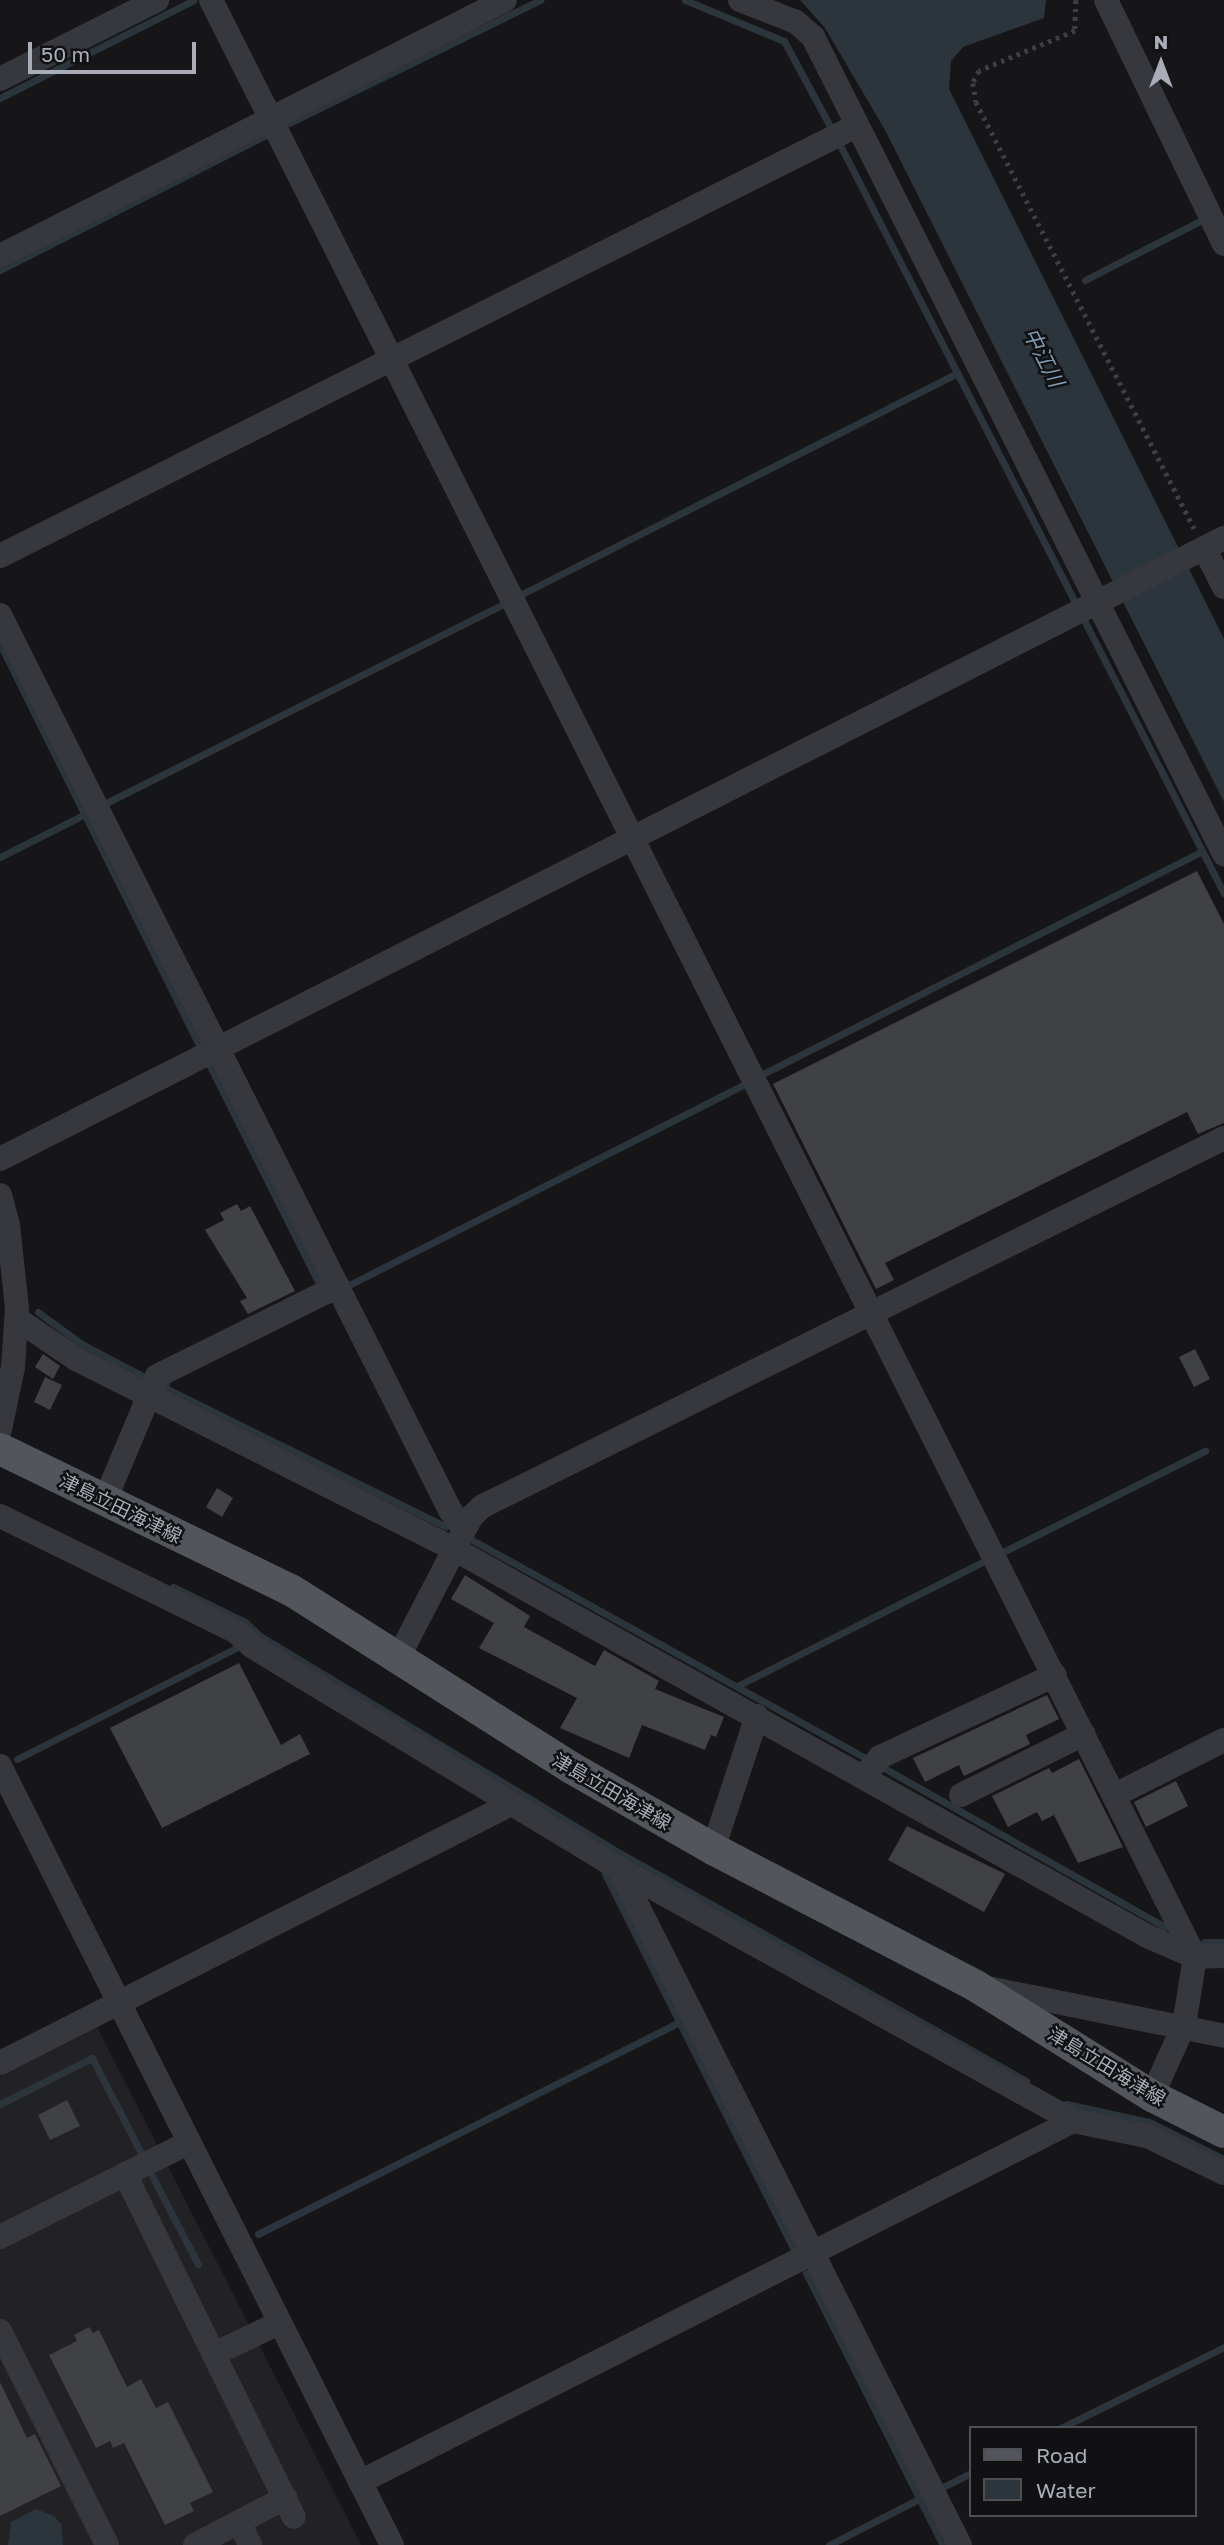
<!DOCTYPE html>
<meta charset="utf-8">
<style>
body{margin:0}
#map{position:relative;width:1224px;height:2545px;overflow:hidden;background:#161618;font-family:"Golos Text","Noto Sans JP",sans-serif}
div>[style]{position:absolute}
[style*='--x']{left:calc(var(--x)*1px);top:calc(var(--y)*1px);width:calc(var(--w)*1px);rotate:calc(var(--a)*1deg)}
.built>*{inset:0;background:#222225}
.water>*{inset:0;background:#2c353c}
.stream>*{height:7px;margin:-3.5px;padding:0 3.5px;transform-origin:3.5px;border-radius:3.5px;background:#2c353c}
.building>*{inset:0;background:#404145}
.path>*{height:4.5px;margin-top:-2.25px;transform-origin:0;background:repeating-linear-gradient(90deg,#3d3f44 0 3.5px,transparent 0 8.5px)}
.minor>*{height:24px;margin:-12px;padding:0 12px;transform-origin:12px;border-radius:12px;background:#37383d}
.major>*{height:32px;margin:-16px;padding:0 16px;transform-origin:16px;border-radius:16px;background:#53555c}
span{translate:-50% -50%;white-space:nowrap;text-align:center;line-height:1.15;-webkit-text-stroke:5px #111113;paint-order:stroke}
.street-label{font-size:19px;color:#a8adb8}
.water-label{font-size:21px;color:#7f9bb3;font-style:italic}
.legend{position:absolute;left:969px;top:2426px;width:228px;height:91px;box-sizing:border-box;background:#111113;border:2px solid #4d4f55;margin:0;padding:9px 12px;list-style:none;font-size:21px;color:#a8adb8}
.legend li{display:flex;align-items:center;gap:14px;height:35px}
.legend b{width:35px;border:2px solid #4d4f55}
.north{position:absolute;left:1126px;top:28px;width:70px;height:70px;-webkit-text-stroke:5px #111113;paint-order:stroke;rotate:0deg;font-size:19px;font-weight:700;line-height:28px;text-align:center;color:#a8adb8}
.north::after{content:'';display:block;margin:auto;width:24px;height:32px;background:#a8adb8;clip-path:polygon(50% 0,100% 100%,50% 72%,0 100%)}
.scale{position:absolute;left:28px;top:42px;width:168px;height:32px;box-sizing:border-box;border:4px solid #a8adb8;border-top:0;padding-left:9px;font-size:21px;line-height:24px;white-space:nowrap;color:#a8adb8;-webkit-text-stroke:5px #111113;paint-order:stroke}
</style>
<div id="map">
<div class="built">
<i style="clip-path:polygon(97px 2027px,361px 2545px,0 2545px,0 2076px)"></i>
</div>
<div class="water">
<i style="clip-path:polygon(800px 0,1046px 0,1044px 18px,963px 47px,951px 61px,949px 89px,1224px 639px,1224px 802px,885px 130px,825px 28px)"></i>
<i style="clip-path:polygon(36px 2509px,54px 2516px,61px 2524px,63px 2545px,8px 2545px,11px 2522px)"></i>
</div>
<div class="stream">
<i style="--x:685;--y:0;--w:107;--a:22.5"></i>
<i style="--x:784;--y:41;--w:97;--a:61.6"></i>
<i style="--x:0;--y:98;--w:217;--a:-26.8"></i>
<i style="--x:289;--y:123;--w:280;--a:-26.1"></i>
<i style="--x:840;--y:145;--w:514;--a:62.79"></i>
<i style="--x:0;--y:270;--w:301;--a:-26.9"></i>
<i style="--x:1085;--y:280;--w:129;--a:-27.2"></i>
<i style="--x:522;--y:594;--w:488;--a:-26.9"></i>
<i style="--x:1085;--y:622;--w:305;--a:62.9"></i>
<i style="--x:0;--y:644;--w:445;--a:63.6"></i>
<i style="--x:106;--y:803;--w:446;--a:-26.6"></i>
<i style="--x:0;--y:857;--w:97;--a:-26.8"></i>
<i style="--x:209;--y:1064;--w:248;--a:63.4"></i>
<i style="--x:763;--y:1074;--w:492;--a:-26.9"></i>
<i style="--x:349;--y:1285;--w:446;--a:-26.9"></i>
<i style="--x:38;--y:1312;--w:52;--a:36.4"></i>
<i style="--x:80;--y:1343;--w:75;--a:27.9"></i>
<i style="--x:167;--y:1380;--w:8;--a:104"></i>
<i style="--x:165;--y:1388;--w:313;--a:26.3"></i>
<i style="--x:474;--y:1541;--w:446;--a:29"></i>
<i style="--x:1005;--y:1551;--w:224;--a:-26.6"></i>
<i style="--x:173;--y:1587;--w:80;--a:25.9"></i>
<i style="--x:245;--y:1622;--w:21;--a:43"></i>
<i style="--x:260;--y:1636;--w:410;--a:31.1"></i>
<i style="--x:611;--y:1848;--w:476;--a:29.3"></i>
<i style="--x:737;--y:1686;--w:273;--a:-26.8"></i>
<i style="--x:17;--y:1759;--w:248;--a:-26.9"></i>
<i style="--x:884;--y:1768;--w:323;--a:29.5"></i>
<i style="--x:605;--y:1874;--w:424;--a:63.3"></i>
<i style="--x:1204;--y:1942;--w:20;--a:0"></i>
<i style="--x:0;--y:2104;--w:103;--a:-26.6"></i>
<i style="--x:92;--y:2058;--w:109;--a:62.7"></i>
<i style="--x:1066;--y:2104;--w:85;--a:12.2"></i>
<i style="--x:1149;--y:2122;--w:84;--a:26.3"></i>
<i style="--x:149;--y:2170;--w:106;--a:62.5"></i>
<i style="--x:258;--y:2234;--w:471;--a:-26.7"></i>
<i style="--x:806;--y:2273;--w:305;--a:63.3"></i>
<i style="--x:1061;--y:2428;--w:182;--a:-26.4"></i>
<i style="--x:941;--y:2488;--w:33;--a:-27"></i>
<i style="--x:829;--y:2545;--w:101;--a:-27.1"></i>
</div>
<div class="building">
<i style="clip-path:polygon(1197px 871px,1224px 924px,1224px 1123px,1198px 1134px,1187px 1112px,885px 1263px,894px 1280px,876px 1289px,773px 1084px)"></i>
<i style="clip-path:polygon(237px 1204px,241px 1211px,250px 1206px,295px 1291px,248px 1314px,240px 1301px,247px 1298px,205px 1230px,224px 1220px,220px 1213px)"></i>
<i style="clip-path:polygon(1195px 1349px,1210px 1379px,1194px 1387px,1179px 1357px)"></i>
<i style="clip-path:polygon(43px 1354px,60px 1366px,53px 1379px,35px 1367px)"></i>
<i style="clip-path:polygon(45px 1377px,62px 1385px,50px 1410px,34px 1402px)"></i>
<i style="clip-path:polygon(217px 1488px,233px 1498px,222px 1517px,206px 1507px)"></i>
<i style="clip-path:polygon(465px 1575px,530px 1616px,524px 1627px,595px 1666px,604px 1650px,659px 1681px,655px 1689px,724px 1717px,716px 1737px,711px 1735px,705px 1750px,642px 1725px,629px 1758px,560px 1728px,577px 1698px,479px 1648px,494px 1623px,451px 1599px)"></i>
<i style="clip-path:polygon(239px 1663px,281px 1745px,300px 1734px,310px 1754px,162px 1828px,110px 1728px)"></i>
<i style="clip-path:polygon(1047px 1695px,1059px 1719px,1026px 1735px,1030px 1744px,964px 1776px,959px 1765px,925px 1782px,913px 1758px)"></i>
<i style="clip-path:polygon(1079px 1759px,1123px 1847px,1078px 1863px,1054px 1815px,1042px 1821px,1037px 1812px,1008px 1827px,992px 1796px,1049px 1768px,1052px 1773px)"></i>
<i style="clip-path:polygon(1176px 1781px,1188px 1806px,1146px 1827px,1134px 1802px)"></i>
<i style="clip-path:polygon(907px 1826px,1005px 1874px,984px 1912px,888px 1860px)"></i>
<i style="clip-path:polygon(67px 2100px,80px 2126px,50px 2140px,38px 2115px)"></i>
<i style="clip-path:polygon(89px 2327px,93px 2333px,99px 2330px,127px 2387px,141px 2379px,156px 2408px,168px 2402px,213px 2492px,190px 2503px,194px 2511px,165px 2525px,124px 2443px,113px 2448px,110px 2441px,96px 2448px,49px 2355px,77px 2341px,74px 2335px)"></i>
<i style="clip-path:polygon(0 2382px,27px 2438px,35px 2434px,61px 2486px,0 2516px)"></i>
</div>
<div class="path">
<i style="--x:1076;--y:0;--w:31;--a:92"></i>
<i style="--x:1075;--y:31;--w:104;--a:157.4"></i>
<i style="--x:979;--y:71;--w:13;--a:117"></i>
<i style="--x:973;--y:83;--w:19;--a:81"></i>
<i style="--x:976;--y:102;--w:479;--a:62.9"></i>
</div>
<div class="minor">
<i style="--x:211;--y:0;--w:2190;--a:63.31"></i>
<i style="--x:1195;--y:1957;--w:69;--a:99.2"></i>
<i style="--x:1184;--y:2025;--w:78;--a:114.3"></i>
<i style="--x:740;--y:0;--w:60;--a:21.4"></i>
<i style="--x:796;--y:22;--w:23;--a:41"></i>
<i style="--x:813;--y:37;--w:915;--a:63.29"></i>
<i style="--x:1106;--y:0;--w:271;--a:64.2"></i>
<i style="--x:0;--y:79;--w:176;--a:-26.7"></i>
<i style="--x:0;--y:256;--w:566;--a:-26.88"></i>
<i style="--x:1204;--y:548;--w:44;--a:62.9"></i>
<i style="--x:0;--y:556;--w:958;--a:-26.67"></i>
<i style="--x:0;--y:615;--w:1002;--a:63.31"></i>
<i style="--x:450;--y:1510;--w:24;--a:54"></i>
<i style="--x:0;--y:1159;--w:1373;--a:-26.9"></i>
<i style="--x:0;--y:1195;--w:31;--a:75"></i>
<i style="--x:8;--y:1225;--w:83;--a:83.8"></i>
<i style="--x:17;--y:1308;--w:59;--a:93.9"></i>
<i style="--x:13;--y:1367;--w:64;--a:101.7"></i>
<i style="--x:17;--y:1319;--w:71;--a:34.1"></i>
<i style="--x:76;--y:1359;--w:423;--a:26.7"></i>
<i style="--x:454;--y:1549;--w:794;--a:29.18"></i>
<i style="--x:1147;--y:1936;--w:52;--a:23.6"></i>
<i style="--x:1195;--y:1957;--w:29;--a:-2"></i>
<i style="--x:105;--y:1500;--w:134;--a:-67.2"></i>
<i style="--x:157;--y:1376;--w:202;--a:-26.4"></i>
<i style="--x:0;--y:1516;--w:262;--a:26.1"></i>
<i style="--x:235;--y:1631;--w:24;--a:42"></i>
<i style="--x:253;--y:1647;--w:428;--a:31.2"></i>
<i style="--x:619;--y:1869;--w:519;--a:29.03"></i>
<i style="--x:1073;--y:2121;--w:76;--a:11.5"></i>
<i style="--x:1147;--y:2136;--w:85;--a:25.7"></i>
<i style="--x:398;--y:1658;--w:159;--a:-62.6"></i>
<i style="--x:471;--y:1517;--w:16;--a:-43"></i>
<i style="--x:483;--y:1506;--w:827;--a:-26.41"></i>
<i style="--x:0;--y:1766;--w:872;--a:63.29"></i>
<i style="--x:864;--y:1776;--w:25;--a:-50"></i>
<i style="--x:880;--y:1757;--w:193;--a:-25.1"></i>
<i style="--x:961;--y:1795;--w:137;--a:-26.4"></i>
<i style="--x:1115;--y:1795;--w:122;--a:-26.8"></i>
<i style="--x:713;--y:1849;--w:140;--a:-71.7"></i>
<i style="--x:619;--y:1869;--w:757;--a:63.23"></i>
<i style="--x:987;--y:1988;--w:242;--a:11.4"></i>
<i style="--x:0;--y:2063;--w:573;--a:-26.88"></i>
<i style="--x:125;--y:2174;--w:382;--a:63.8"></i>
<i style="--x:0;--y:2237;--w:210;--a:-26.6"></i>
<i style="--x:0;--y:2331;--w:239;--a:63.4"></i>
<i style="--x:214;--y:2354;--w:72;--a:-25.5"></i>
<i style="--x:360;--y:2482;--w:799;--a:-26.85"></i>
<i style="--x:239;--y:2522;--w:25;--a:64"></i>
<i style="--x:195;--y:2545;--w:102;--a:-27.6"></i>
</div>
<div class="major">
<i style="--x:0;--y:1449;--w:323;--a:25.9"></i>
<i style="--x:291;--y:1590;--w:330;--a:32.4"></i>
<i style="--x:570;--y:1767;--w:165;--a:29.8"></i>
<i style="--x:713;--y:1849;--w:297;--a:27.5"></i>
<i style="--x:976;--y:1986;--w:208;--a:32"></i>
<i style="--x:1152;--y:2096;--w:80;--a:26.6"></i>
</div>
<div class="street-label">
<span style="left:121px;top:1508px;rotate:26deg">津島立田海津線</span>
<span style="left:612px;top:1791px;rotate:30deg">津島立田海津線</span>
<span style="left:1107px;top:2066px;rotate:31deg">津島立田海津線</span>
</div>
<div class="water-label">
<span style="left:1044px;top:357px;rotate:63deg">中江川</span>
</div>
<ul class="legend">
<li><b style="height:9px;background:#53555c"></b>Road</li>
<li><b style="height:19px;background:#2c353c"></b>Water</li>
</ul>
<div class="north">N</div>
<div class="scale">50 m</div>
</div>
